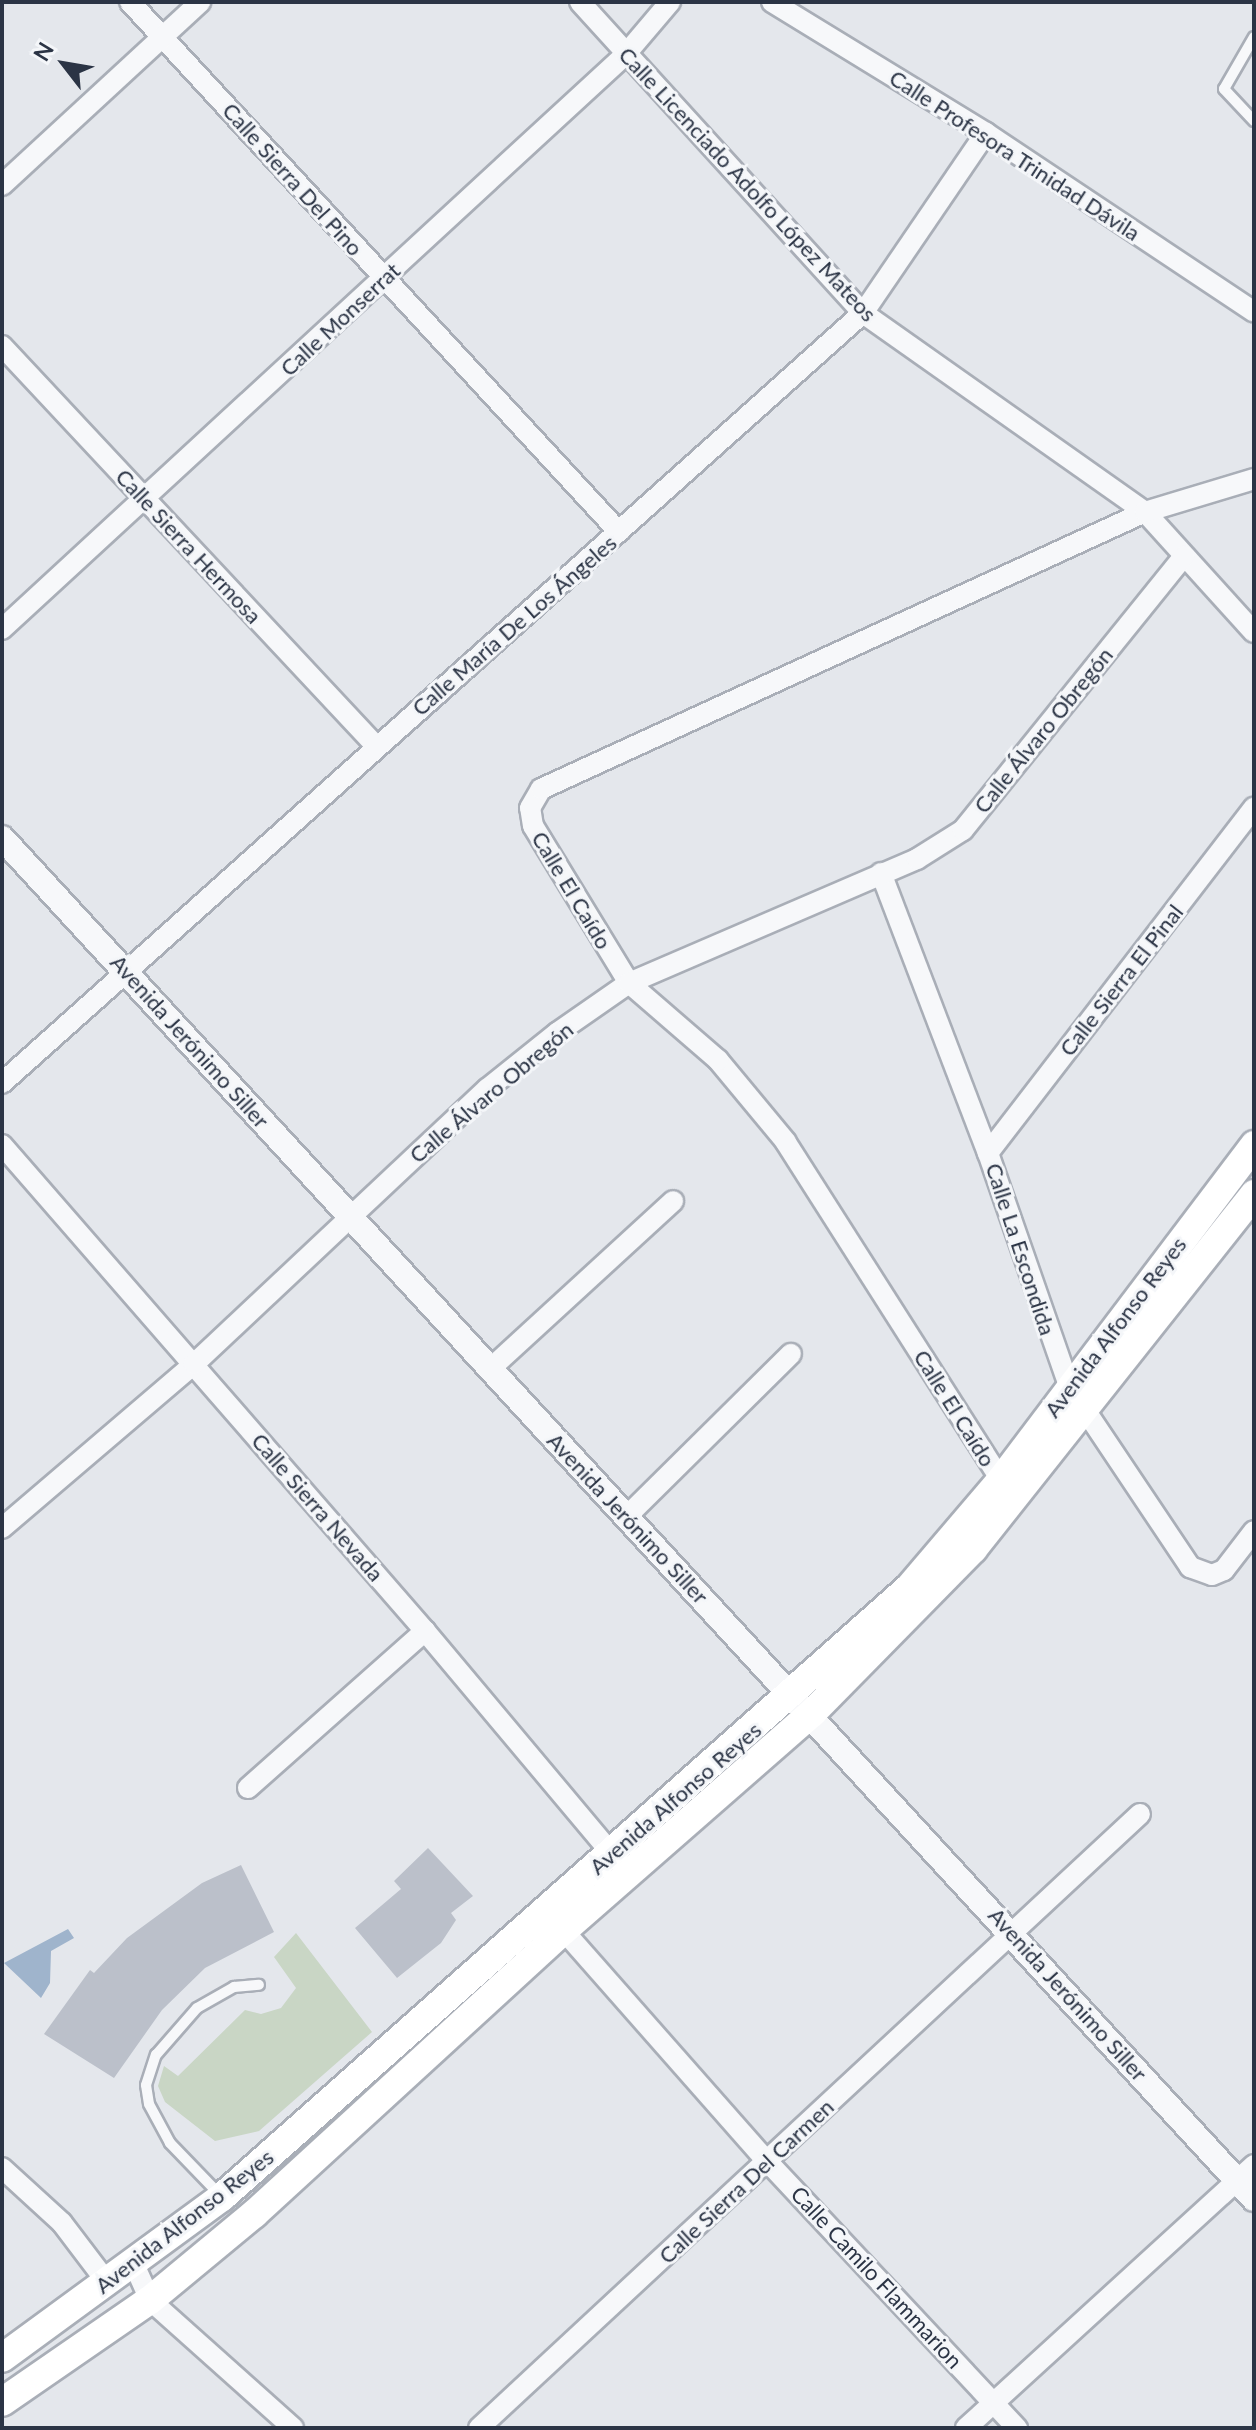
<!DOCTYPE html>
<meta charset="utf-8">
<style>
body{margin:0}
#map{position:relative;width:1256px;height:2430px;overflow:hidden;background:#e4e7ec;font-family:Lato,sans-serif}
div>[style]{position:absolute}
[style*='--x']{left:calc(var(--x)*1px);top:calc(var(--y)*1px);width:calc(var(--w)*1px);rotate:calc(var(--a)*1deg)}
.green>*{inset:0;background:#c9d6c5}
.water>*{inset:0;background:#9fb4cc}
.building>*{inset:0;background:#bbc0ca}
.roads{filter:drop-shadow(2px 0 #a9aeb7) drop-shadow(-2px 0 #a9aeb7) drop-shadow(0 2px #a9aeb7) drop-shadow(0 -2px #a9aeb7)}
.service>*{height:10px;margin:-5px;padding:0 5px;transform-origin:5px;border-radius:5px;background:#f7f8fa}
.minor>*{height:20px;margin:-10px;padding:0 10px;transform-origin:10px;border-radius:10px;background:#f7f8fa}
.tertiary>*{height:24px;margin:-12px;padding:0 12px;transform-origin:12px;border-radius:12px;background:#f7f8fa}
.secondary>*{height:28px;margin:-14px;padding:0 14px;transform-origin:14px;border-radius:14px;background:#fff}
span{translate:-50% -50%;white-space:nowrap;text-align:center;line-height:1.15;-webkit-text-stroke:6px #f4f6f9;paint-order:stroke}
.street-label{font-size:22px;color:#2b3445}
.frame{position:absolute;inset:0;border:4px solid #2b3445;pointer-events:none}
.north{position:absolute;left:24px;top:24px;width:80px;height:80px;-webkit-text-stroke:6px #f4f6f9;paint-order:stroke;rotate:301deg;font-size:22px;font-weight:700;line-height:32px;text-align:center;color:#2b3445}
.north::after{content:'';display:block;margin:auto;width:28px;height:36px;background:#2b3445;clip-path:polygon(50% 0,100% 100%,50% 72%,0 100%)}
</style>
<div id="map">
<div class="green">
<i style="clip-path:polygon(296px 1933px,372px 2032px,259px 2131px,215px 2141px,165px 2102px,158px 2086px,164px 2066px,178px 2076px,245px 2010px,261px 2014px,281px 2008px,296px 1988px,274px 1957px)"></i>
</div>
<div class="water">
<i style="clip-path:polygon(68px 1929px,74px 1938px,51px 1951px,50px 1983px,41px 1998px,4px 1963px)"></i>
</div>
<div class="building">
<i style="clip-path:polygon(428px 1848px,473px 1896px,451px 1913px,456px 1920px,441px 1943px,397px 1978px,355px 1928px,401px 1889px,394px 1881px)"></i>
<i style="clip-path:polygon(241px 1865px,274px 1932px,205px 1968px,162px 2010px,114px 2078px,44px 2034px,90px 1970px,94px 1973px,127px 1938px,202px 1883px)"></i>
</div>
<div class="roads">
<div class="service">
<i style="--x:1254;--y:37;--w:60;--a:120"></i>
<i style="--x:1224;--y:89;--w:44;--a:46.8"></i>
<i style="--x:221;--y:2196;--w:74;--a:-133.9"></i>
<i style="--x:170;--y:2143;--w:44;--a:-118.3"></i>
<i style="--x:149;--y:2104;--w:19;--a:-99"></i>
<i style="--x:146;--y:2085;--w:32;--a:-72"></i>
<i style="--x:156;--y:2055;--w:62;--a:-48.9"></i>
<i style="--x:197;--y:2008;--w:43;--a:-29.6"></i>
<i style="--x:234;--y:1987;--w:25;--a:-5"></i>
</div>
<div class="minor">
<i style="--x:130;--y:2;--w:721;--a:47.3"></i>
<i style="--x:580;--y:2;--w:420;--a:47.7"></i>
<i style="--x:863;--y:313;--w:345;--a:35.2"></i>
<i style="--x:1145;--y:512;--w:162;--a:47.8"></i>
<i style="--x:772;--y:2;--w:251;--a:31.5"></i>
<i style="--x:986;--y:133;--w:322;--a:33.7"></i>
<i style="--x:2;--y:185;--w:270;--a:-42.7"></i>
<i style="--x:2;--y:346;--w:548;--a:46.92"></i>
<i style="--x:2;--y:629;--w:847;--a:-42.66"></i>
<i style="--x:625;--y:55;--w:70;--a:-49.7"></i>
<i style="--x:881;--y:873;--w:300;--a:69.1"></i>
<i style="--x:988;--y:1153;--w:247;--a:70.8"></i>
<i style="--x:1069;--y:1386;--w:218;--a:56.2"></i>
<i style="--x:1190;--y:1567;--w:23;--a:20"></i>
<i style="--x:1212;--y:1575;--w:13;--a:-23"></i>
<i style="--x:1224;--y:1570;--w:49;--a:-52.4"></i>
<i style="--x:2;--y:1083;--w:1155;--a:-41.81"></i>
<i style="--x:863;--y:313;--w:218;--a:-55.7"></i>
<i style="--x:2;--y:1145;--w:644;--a:48.96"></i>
<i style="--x:425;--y:1631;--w:300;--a:50"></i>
<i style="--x:988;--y:1153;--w:436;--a:-52.4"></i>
<i style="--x:491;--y:1368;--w:247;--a:-42.5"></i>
<i style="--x:1001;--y:1480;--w:401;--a:-122.5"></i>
<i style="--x:786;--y:1142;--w:107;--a:-129.7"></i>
<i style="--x:718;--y:1060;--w:118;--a:-139.1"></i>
<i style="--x:629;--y:983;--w:184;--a:-121.4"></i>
<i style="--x:533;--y:826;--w:18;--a:-99"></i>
<i style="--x:530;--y:808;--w:22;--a:-60"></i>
<i style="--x:541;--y:789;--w:664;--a:-24.64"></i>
<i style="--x:1145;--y:512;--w:114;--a:-16.8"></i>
<i style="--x:626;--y:1517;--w:232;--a:-44.7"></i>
<i style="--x:2;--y:1528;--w:253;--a:-40.5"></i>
<i style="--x:194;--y:1364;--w:402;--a:-43.2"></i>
<i style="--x:487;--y:1089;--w:90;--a:-38.7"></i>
<i style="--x:557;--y:1033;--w:88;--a:-34.8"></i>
<i style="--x:629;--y:983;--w:314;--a:-23.3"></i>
<i style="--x:917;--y:859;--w:54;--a:-32.2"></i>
<i style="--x:963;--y:830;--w:352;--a:-51.1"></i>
<i style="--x:248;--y:1788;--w:237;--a:-41.6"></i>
<i style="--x:556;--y:1922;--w:319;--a:48.6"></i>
<i style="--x:767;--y:2161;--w:366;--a:46.9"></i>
<i style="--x:2;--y:2168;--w:81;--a:42.5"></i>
<i style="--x:62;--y:2223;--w:73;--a:52.8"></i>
<i style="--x:133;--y:2262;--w:42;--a:65.9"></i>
<i style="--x:150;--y:2300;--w:192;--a:41.8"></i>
<i style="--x:479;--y:2428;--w:902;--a:-42.89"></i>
<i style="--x:966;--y:2428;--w:390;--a:-42.4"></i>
</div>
<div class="tertiary">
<i style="--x:2;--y:838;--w:1849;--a:47.39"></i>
</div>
<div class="secondary">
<i style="--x:2;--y:2358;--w:273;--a:-36.2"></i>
<i style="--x:222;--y:2197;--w:918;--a:-41.56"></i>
<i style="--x:909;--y:1588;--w:142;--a:-49.6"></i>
<i style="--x:1001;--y:1480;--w:420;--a:-52.9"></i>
<i style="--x:2;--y:2402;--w:180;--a:-34.6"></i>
<i style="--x:150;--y:2300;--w:135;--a:-39.6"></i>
<i style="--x:254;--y:2214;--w:420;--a:-42.5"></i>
<i style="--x:564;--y:1930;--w:330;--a:-41.2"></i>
<i style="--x:812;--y:1713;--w:230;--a:-45.5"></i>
<i style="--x:973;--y:1549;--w:453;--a:-51.6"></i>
</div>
</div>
<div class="street-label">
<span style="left:1015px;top:155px;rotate:33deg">Calle Profesora Trinidad Dávila</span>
<span style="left:293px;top:179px;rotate:48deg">Calle Sierra Del Pino</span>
<span style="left:748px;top:184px;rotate:47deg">Calle Licenciado Adolfo López Mateos</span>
<span style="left:340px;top:319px;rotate:-43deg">Calle Monserrat</span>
<span style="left:189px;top:546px;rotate:47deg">Calle Sierra Hermosa</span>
<span style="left:514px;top:625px;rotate:-41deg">Calle María De Los Ángeles</span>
<span style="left:1043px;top:730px;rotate:-51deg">Calle Álvaro Obregón</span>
<span style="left:572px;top:890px;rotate:59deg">Calle El Caído</span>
<span style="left:1121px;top:980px;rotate:-52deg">Calle Sierra El Pinal</span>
<span style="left:190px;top:1041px;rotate:48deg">Avenida Jerónimo Siller</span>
<span style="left:491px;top:1092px;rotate:-40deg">Calle Álvaro Obregón</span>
<span style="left:1021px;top:1249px;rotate:72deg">Calle La Escondida</span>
<span style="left:1115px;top:1327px;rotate:-53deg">Avenida Alfonso Reyes</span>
<span style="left:955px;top:1408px;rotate:58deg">Calle El Caído</span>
<span style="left:318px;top:1507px;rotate:49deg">Calle Sierra Nevada</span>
<span style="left:628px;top:1518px;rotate:47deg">Avenida Jerónimo Siller</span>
<span style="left:675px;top:1798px;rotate:-41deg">Avenida Alfonso Reyes</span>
<span style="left:1068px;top:1994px;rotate:48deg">Avenida Jerónimo Siller</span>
<span style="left:746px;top:2181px;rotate:-43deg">Calle Sierra Del Carmen</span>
<span style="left:184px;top:2221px;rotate:-38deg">Avenida Alfonso Reyes</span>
<span style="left:877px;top:2277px;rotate:47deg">Calle Camilo Flammarion</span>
</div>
<div class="frame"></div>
<div class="north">N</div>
</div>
